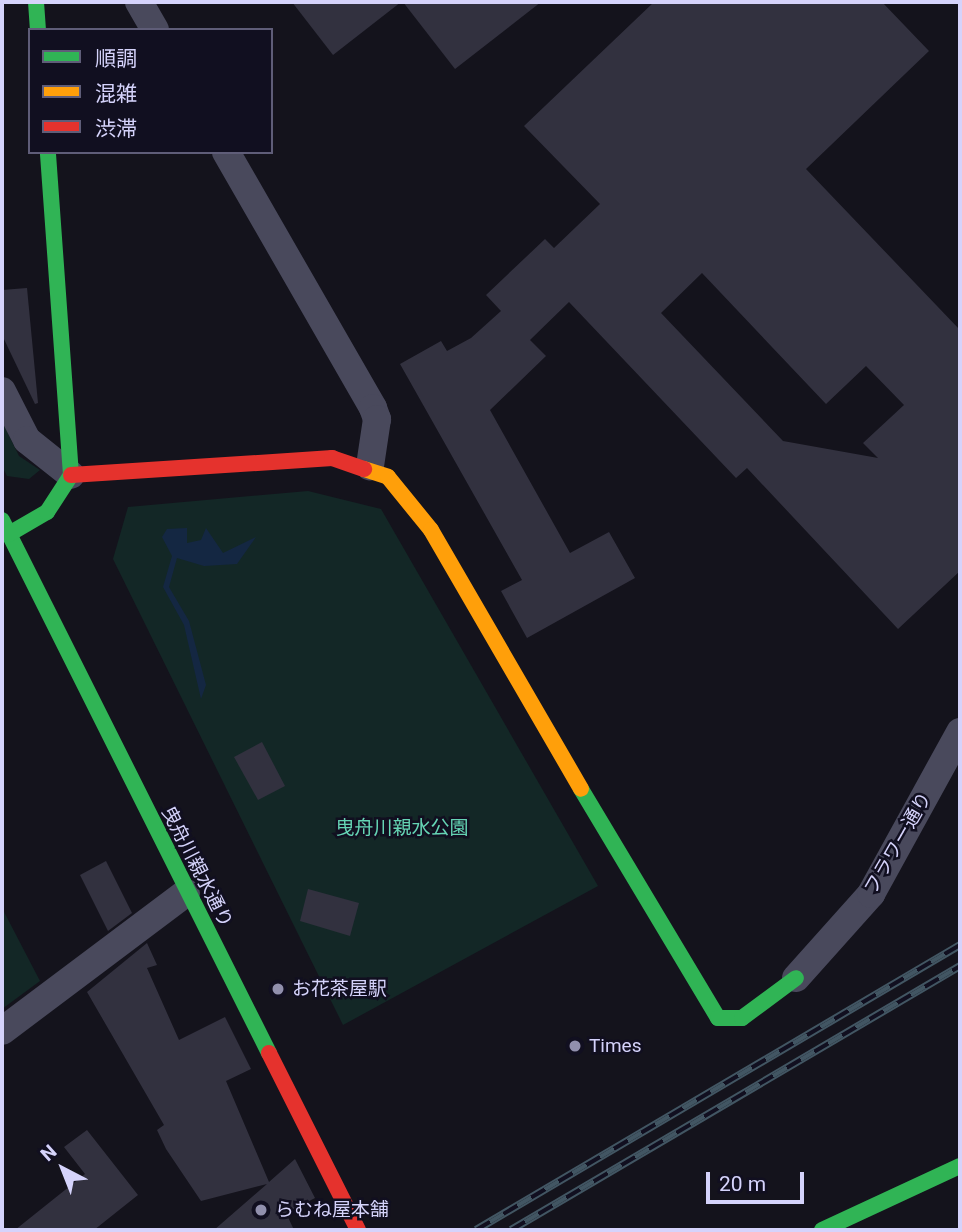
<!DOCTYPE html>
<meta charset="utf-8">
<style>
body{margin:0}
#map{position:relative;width:962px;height:1232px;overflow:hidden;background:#14131c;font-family:Roboto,"Noto Sans JP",sans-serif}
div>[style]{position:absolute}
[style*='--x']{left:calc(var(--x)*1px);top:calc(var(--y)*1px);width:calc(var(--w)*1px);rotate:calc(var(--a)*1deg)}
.green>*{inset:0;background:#132726}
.water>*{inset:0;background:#142742}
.building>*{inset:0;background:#32313f}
.street>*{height:28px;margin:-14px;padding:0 14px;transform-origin:14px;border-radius:14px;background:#49495c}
.fast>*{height:16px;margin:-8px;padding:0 8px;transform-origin:8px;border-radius:8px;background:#30b455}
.slow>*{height:16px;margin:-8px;padding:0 8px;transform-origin:8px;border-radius:8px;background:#ff9f0a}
.jam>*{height:16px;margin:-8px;padding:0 8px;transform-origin:8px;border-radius:8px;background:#e5322d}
.rail>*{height:8px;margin-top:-4px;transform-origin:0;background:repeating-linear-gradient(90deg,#110f20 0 16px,#425663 0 32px);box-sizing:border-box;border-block:2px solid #425663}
.dots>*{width:19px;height:19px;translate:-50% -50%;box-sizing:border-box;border:4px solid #110f20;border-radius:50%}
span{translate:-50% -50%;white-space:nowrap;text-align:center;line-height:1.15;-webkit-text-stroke:5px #110f20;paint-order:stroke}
.park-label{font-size:19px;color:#65d4b4}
.street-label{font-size:19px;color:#d5d3fb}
.poi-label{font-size:19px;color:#d5d3fb}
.left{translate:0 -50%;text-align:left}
.frame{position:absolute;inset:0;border:4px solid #d5d3fb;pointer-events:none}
.legend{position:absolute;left:28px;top:28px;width:245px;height:126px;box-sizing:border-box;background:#110f20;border:2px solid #5f5d78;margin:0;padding:9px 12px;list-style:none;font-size:21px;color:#d5d3fb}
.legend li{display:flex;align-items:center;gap:14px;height:35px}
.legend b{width:35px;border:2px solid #5f5d78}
.north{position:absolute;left:28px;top:1134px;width:70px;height:70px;-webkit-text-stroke:5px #110f20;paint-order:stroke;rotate:318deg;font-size:19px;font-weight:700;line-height:28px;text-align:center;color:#d5d3fb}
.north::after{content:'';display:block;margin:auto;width:24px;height:32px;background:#d5d3fb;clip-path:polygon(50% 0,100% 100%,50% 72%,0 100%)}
.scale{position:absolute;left:706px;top:1172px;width:98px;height:32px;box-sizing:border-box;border:4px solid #d5d3fb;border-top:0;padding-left:9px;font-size:21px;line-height:24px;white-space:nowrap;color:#d5d3fb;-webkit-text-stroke:5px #110f20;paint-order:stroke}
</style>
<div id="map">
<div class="green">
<i style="clip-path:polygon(2px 421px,19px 456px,40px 470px,29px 479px,7px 476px,2px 466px)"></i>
<i style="clip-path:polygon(308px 491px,381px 509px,598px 886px,343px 1025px,113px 559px,128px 507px)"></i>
<i style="clip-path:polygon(2px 908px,40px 981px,2px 1009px)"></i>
</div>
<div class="water">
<i style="clip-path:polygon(187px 528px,187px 543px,201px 540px,206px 528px,223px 553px,256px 537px,237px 564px,204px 566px,177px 558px,169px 587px,189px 621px,206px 685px,201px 699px,184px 625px,163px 587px,172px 556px,162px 537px,167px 529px)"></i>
</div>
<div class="building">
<i style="clip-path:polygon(292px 2px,401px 2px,333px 55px)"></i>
<i style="clip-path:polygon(403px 2px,541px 2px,455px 69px)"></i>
<i style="clip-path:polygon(evenodd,654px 2px,882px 2px,929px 51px,806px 169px,960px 330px,960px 571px,898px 629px,747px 468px,736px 478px,569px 302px,530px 340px,546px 356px,490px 410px,570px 553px,609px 532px,635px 578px,527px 638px,501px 591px,522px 580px,400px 364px,441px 341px,447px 351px,471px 338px,501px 311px,486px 295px,545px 239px,554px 248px,600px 204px,524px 126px,654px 2px,702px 273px,826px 404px,866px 366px,904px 405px,863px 443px,878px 458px,783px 441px,661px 313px,702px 273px)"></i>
<i style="clip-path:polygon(27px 288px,38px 403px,35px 404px,2px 335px,2px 290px)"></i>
<i style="clip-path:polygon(262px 742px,285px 786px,258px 800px,234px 757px)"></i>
<i style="clip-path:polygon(106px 861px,132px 913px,108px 931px,80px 875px)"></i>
<i style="clip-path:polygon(308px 889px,359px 903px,350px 936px,300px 921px)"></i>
<i style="clip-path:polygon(147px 943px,157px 965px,147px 968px,179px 1040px,225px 1017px,251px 1069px,226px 1081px,269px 1182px,295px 1159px,315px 1198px,286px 1213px,294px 1230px,214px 1230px,267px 1184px,201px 1201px,166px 1149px,157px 1130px,164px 1125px,87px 992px)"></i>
<i style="clip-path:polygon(87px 1130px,138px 1195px,94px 1230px,15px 1230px,85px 1174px,64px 1147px)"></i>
</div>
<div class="street">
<i style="--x:139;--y:2;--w:32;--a:60"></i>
<i style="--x:226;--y:152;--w:295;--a:60.1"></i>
<i style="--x:373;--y:408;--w:12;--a:70"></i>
<i style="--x:377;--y:419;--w:48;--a:98.5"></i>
<i style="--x:2;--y:391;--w:55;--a:63"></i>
<i style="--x:27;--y:440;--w:56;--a:38.5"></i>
<i style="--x:796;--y:978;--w:113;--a:-48.2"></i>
<i style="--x:871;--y:894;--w:185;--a:-61.2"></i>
<i style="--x:2;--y:1031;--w:230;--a:-36.9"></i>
</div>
<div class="fast">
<i style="--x:36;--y:2;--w:28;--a:86"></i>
<i style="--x:2;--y:520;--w:596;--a:63.39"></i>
<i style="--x:9;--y:534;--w:44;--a:-30.1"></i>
<i style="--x:47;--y:512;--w:44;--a:-57"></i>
<i style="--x:71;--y:475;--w:324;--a:-94.1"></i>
<i style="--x:581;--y:789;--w:267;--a:59.1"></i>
<i style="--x:718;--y:1018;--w:24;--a:0"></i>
<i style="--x:742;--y:1018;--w:67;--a:-36.5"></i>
<i style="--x:822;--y:1230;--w:152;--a:-24.9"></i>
</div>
<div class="slow">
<i style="--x:364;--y:469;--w:25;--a:18"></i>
<i style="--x:388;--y:477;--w:68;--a:50.9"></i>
<i style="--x:431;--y:530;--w:299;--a:59.9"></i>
</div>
<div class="jam">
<i style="--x:71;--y:475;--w:262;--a:-3.7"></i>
<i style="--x:332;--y:458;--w:34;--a:19"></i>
<i style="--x:269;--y:1053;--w:198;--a:63.3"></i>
</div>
<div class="rail">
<i style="--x:476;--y:1230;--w:562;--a:-30.49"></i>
<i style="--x:511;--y:1230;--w:521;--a:-30.45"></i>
</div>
<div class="dots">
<i style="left:278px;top:989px;background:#9190ad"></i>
<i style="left:575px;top:1046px;background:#9190ad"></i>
<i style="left:261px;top:1210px;background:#9190ad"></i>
</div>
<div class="park-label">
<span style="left:402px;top:828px">曳舟川親水公園</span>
</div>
<div class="street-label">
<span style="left:898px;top:843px;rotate:-60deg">フラワー通り</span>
<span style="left:197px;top:867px;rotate:63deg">曳舟川親水通り</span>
</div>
<div class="poi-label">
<span class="left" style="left:292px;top:989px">お花茶屋駅</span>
<span class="left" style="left:589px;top:1046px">Times</span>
<span class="left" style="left:275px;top:1210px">らむね屋本舗</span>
</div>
<div class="frame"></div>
<ul class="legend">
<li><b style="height:9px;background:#30b455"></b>順調</li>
<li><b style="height:9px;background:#ff9f0a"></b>混雑</li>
<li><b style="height:9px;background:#e5322d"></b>渋滞</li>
</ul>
<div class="north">N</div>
<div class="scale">20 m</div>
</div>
